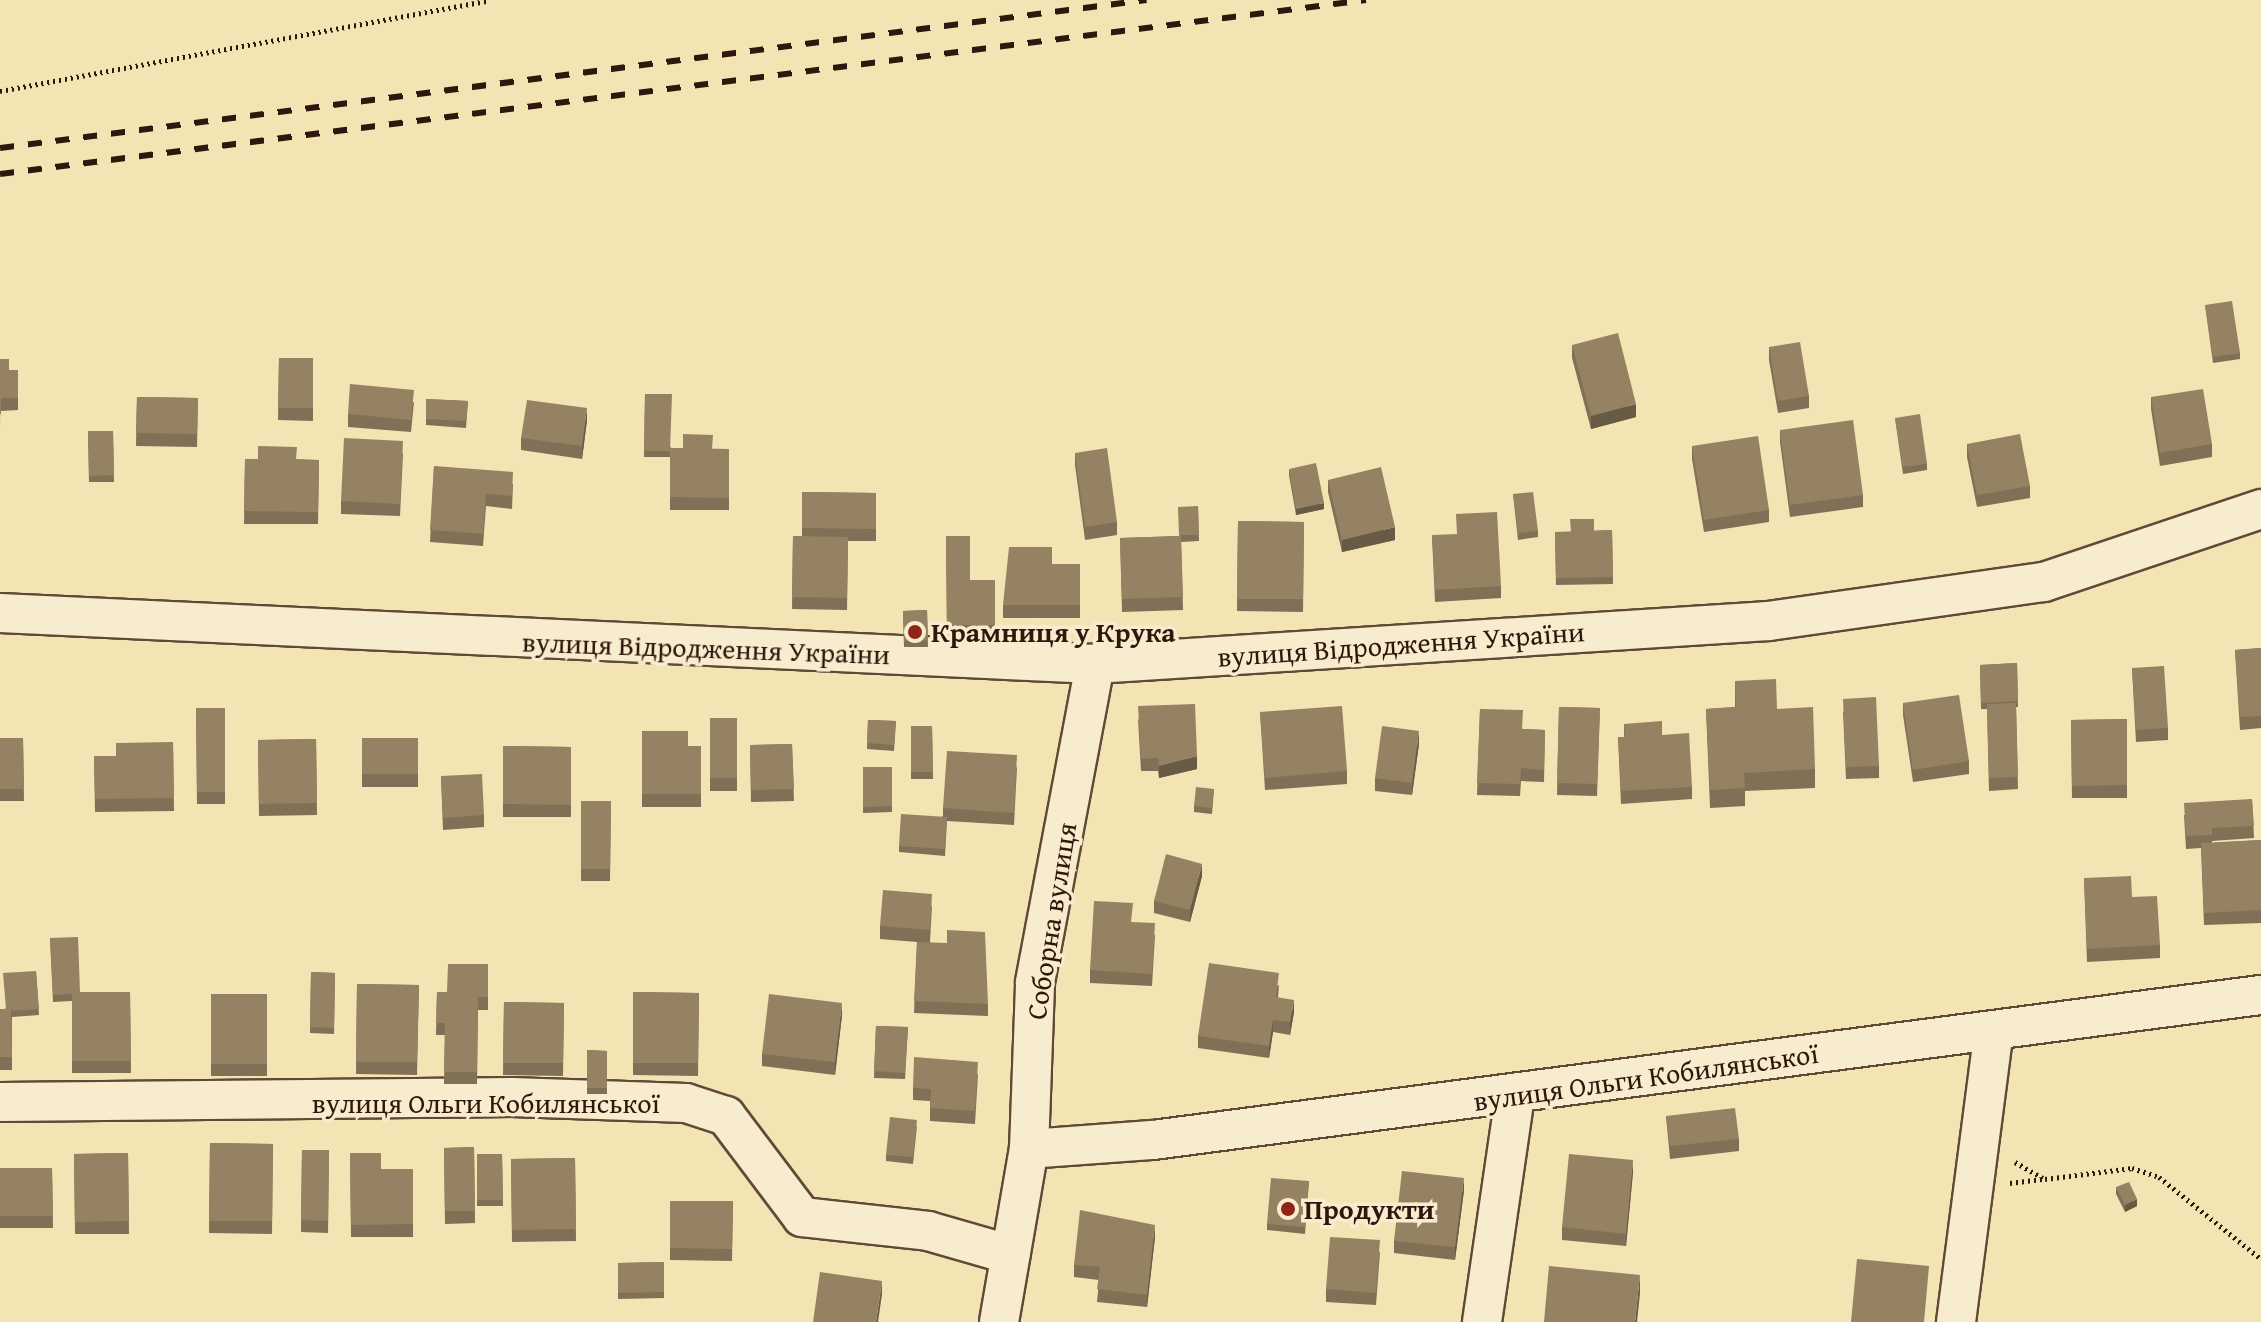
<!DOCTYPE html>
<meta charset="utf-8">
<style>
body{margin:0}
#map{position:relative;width:2261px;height:1322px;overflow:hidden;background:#f2e4b3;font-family:"Gentium Book Plus",serif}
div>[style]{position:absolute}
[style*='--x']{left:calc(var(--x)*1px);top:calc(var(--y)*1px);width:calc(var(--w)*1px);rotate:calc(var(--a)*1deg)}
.path>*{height:5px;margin-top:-2.5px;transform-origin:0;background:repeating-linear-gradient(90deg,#30170d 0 2px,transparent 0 6px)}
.roads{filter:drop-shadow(2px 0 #604a36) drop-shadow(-2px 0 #604a36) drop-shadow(0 2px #604a36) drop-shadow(0 -2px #604a36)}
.minor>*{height:38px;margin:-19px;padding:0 19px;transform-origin:19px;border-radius:19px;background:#f7edce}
.rail>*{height:6px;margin-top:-3px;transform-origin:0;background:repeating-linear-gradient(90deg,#30170d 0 14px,transparent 0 28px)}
.wall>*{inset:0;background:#807055}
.shaded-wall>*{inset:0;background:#685b45}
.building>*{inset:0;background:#958263}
.dots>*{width:22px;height:22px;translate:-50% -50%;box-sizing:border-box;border:4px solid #f7edce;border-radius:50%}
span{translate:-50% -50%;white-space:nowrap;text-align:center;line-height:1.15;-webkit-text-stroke:7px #f7edce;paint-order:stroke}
.poi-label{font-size:28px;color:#30170d;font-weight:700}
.left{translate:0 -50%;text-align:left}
.street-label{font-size:28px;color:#30170d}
</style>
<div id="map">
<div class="path">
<i style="--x:0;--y:91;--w:497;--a:-10.5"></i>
<i style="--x:2015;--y:1162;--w:34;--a:30"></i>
<i style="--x:2045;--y:1179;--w:88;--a:-7.2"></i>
<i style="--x:2132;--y:1168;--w:28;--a:18"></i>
<i style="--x:2159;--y:1177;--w:131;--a:38.8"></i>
<i style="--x:2010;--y:1183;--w:34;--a:-7"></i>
</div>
<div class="roads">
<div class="minor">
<i style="--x:0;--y:613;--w:1096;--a:2.67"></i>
<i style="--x:1095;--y:664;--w:675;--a:-3.65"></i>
<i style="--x:1769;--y:621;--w:278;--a:-8.1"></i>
<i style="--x:2044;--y:582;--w:229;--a:-18.6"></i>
<i style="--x:0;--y:1102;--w:512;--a:-0.56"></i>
<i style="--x:512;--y:1097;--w:174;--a:2"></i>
<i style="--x:686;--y:1103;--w:42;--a:18"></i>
<i style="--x:726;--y:1116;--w:126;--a:53"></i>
<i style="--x:802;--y:1217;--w:127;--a:6.3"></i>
<i style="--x:928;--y:1231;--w:86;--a:16.1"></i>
<i style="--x:1029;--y:1149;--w:124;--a:-4.2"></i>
<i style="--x:1153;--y:1140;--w:1117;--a:-7.46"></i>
<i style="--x:999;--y:1322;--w:176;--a:-80.2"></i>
<i style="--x:1029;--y:1149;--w:167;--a:-87.9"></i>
<i style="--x:1035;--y:982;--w:324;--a:-79.3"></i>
<i style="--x:1482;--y:1322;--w:229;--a:-81.7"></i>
<i style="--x:1956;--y:1322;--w:294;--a:-82.6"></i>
</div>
</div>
<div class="rail">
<i style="--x:0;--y:148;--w:1156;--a:-7.36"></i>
<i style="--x:0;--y:174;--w:1377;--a:-7.26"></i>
</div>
<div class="wall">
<i style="clip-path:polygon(2205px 305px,2240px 353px,2240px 359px,2213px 363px)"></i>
<i style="clip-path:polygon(1572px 345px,1636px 417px,1591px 429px,1572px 358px)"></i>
<i style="clip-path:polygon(1769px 347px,1809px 396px,1809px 408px,1778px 413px,1769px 360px)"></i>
<i style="clip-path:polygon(279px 358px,313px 358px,313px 421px,278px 420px)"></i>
<i style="clip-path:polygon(0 359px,9px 370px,18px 370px,18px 410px,1px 411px,1px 427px)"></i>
<i style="clip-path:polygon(645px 394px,671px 448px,729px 449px,729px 510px,670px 510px,670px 457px,644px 457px)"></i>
<i style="clip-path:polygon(137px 397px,198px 398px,197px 447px,136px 446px)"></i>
<i style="clip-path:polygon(2151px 397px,2212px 444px,2212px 457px,2160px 466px,2151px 409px)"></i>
<i style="clip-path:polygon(426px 399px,468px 401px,466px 428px,426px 425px)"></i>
<i style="clip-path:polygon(414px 402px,411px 432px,348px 427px,348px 414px)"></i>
<i style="clip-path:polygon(1895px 418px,1927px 464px,1927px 470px,1903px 474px)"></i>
<i style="clip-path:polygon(587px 420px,582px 459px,521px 450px,521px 438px)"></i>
<i style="clip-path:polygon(1780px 430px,1863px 495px,1863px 507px,1790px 517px,1780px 442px)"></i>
<i style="clip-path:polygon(88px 431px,113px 431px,114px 482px,89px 482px)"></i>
<i style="clip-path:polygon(1967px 444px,2030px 486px,2030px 498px,1977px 507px,1967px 457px)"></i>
<i style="clip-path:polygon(1692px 446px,1769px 510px,1769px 522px,1704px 532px,1692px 459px)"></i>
<i style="clip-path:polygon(403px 453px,400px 516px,341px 514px,341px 501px)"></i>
<i style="clip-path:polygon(1075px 453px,1117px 522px,1117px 535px,1085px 540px,1075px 465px)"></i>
<i style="clip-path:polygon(245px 459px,319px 460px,318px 524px,244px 524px)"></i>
<i style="clip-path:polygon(434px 466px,513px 484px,512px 509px,486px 506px,483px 546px,430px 542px)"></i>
<i style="clip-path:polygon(1289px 469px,1324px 509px,1296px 515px,1289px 475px)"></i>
<i style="clip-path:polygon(1328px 480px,1395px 540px,1342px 552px,1328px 492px)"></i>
<i style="clip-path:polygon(802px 492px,876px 493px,876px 541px,848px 541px,847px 610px,792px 609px,793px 536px,802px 536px)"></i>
<i style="clip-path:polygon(1513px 494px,1538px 531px,1538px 537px,1518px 540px)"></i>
<i style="clip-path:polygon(1198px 506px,1199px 541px,1181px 542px,1183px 610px,1122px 612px,1120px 538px,1179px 536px)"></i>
<i style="clip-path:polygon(1238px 521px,1304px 522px,1303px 612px,1237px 611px)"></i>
<i style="clip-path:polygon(1612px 530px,1613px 584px,1556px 585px,1555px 532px)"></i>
<i style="clip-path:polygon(1432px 535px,1501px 586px,1501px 598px,1435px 602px)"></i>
<i style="clip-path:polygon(946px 536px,970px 580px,995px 580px,995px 637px,947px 637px)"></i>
<i style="clip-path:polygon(1052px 564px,1080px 564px,1080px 618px,1003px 618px,1003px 605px)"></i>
<i style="clip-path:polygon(927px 610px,928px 647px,904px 647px,903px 611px)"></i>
<i style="clip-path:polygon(2261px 648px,2261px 728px,2240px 730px,2235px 650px)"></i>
<i style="clip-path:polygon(2017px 663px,2018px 707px,2016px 707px,2018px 789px,1989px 791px,1987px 709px,1981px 709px,1980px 665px)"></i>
<i style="clip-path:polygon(2132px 668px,2168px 728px,2168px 740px,2136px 742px)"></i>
<i style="clip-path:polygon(1735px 681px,1777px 709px,1815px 769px,1815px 788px,1745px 791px,1745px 806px,1710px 808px,1706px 709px,1735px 707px)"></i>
<i style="clip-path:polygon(1903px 703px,1969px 761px,1969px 774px,1913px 782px,1903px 715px)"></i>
<i style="clip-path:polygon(1559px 707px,1600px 708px,1597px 796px,1557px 795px)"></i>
<i style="clip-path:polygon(196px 708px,225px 708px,225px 804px,197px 804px)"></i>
<i style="clip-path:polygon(1480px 709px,1523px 729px,1545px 730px,1544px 782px,1521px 781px,1520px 796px,1477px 795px)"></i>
<i style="clip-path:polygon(1843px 711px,1879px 766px,1879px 778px,1846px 779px)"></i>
<i style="clip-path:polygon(1260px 712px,1347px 771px,1347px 784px,1265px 790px)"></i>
<i style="clip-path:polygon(710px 718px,737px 718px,737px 791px,710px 791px)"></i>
<i style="clip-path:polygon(1138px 719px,1197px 769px,1159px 778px,1158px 771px,1141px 771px)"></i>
<i style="clip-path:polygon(2127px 719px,2127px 798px,2072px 798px,2071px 720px)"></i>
<i style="clip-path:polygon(868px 720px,896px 721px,894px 751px,867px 749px)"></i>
<i style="clip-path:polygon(1624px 724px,1662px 735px,1692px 787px,1692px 799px,1621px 804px,1618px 737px,1624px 737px)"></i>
<i style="clip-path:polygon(911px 726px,932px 726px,933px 779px,911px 779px)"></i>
<i style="clip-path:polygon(642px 731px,688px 746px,701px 746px,701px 807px,642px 807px)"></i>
<i style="clip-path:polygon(0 738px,23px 738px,24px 801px,0 801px)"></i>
<i style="clip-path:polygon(362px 738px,418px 738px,418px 787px,362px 787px)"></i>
<i style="clip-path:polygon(316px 739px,317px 815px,259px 816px,258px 740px)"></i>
<i style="clip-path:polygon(173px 742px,174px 811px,95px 812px,94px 756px,116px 756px)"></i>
<i style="clip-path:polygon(792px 744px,794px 801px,751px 802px,750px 745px)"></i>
<i style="clip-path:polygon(1419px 744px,1412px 795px,1375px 791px,1375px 778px)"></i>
<i style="clip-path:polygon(503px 746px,571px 747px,571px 817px,503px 817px)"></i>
<i style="clip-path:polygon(863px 767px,892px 767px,892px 812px,863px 813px)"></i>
<i style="clip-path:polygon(1017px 767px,1014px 825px,947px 821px,945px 856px,899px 852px,899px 846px,943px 816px,943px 808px)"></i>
<i style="clip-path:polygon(441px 776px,484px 815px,484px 827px,443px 830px)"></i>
<i style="clip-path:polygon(1214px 789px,1212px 814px,1194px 812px,1194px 806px)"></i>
<i style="clip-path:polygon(2252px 799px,2254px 838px,2212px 841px,2212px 843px,2261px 840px,2261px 923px,2204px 925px,2201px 848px,2186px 849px,2184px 815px)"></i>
<i style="clip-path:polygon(581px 801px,611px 801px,610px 881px,581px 881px)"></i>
<i style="clip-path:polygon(1202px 876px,1190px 922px,1154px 913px,1154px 901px)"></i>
<i style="clip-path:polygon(2084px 878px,2132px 897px,2160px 945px,2160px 958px,2087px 962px)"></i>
<i style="clip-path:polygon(932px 906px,930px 942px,988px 1004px,988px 1016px,914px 1013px,917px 942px,880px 939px,880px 926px)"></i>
<i style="clip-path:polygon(1132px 922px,1155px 935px,1152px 986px,1090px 983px,1090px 970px)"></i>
<i style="clip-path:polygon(50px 938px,80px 992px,130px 992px,131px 1073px,72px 1073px,72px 1001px,53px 1002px)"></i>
<i style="clip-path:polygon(488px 964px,488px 1010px,478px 1010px,477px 1084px,444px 1084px,445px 1035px,436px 1035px,437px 992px,447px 992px)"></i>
<i style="clip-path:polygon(36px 971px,39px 1015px,12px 1017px,12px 1070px,0 1070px,0 1009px,5px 1009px)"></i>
<i style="clip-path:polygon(311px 972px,335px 973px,334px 1034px,310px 1033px)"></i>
<i style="clip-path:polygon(357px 984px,419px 985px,417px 1075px,356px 1074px)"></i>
<i style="clip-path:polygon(1279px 985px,1278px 998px,1294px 1012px,1290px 1035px,1273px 1032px,1269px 1058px,1198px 1048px,1198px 1036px)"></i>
<i style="clip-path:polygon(633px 992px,699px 993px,698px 1076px,633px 1075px)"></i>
<i style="clip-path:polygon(211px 994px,267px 994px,267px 1076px,211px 1076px)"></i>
<i style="clip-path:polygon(504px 1002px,564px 1003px,563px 1076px,503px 1075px)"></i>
<i style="clip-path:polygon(842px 1015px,835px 1075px,762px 1066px,762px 1054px)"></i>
<i style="clip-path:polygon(876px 1026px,908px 1027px,905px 1079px,874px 1078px)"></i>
<i style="clip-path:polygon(587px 1050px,607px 1051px,607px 1094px,587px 1094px)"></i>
<i style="clip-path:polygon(978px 1074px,975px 1124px,930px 1121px,930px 1101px,913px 1100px,913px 1088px)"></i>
<i style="clip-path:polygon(1666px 1116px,1739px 1139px,1739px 1151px,1670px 1159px)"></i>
<i style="clip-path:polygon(917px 1126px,913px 1164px,886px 1161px,886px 1155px)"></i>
<i style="clip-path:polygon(210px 1143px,273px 1144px,272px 1234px,209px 1233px)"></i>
<i style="clip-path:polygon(474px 1147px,475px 1223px,445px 1224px,444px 1148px)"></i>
<i style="clip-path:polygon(302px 1150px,329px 1150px,328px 1233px,301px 1232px)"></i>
<i style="clip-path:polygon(128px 1153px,129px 1234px,75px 1234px,74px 1154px)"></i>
<i style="clip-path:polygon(350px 1153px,381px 1169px,413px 1169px,413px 1237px,351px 1237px)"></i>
<i style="clip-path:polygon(477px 1154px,502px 1154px,503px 1206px,477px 1206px)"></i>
<i style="clip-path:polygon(575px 1158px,576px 1241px,512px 1242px,511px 1159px)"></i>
<i style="clip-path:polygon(0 1168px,52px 1168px,53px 1228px,0 1228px)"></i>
<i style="clip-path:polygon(1633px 1172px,1626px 1246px,1562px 1240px,1562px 1227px)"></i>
<i style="clip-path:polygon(1309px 1181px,1305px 1234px,1267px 1230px,1267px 1224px)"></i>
<i style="clip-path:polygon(2116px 1187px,2137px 1206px,2125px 1212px,2116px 1194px)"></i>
<i style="clip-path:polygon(1464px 1190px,1455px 1260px,1394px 1253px,1394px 1241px)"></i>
<i style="clip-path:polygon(670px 1201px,733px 1201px,732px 1261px,670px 1260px)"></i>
<i style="clip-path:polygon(1155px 1237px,1147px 1307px,1097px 1302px,1099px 1280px,1074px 1277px,1074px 1265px)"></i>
<i style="clip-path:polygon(1380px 1252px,1376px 1305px,1326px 1302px,1326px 1289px)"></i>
<i style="clip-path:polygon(664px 1262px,664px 1298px,618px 1299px,618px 1263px)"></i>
</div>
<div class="shaded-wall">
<i style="clip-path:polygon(1636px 404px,1636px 417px,1591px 429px,1591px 416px)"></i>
<i style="clip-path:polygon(587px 408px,587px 420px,582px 459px,582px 446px)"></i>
<i style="clip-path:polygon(1324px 503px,1324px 509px,1296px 515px,1296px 509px)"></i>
<i style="clip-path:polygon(1395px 527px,1395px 540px,1342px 552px,1342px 540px)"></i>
<i style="clip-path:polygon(1419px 731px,1419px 744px,1412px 795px,1412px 783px)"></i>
<i style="clip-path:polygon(1197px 756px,1197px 769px,1159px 778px,1159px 766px)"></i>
<i style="clip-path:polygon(1202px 864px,1202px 876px,1190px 922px,1190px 910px)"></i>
<i style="clip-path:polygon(1294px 1000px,1294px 1012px,1290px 1035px,1290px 1022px)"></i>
<i style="clip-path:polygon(842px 1003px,842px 1015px,835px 1075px,835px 1062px)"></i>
<i style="clip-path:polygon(1273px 1020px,1273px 1032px,1269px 1058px,1269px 1046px)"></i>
<i style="clip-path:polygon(1633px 1160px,1633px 1172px,1626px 1246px,1626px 1234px)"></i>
<i style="clip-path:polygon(1464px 1178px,1464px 1190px,1455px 1260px,1455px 1247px)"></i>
<i style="clip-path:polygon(2137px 1199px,2137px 1206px,2125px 1212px,2125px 1205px)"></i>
<i style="clip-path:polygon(1155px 1225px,1155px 1237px,1147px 1307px,1147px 1295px)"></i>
<i style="clip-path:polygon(1640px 1275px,1640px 1293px,1637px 1322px,1635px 1322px)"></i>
<i style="clip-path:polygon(882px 1281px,882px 1294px,878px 1322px,876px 1322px)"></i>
</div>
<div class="building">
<i style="clip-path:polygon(2232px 301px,2240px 353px,2213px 357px,2205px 305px)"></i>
<i style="clip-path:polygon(1618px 333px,1636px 404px,1591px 416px,1572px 345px)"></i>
<i style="clip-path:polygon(1800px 342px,1809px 396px,1778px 401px,1769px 347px)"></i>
<i style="clip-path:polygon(279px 358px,313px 358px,313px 408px,278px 408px)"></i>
<i style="clip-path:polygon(0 359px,9px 359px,9px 370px,18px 370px,18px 398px,1px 398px,1px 414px,0 414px)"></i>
<i style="clip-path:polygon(350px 384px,414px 390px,411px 420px,348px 414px)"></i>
<i style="clip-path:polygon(2203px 389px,2212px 444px,2160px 453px,2151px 397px)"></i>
<i style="clip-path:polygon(645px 394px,672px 394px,670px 451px,644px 451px)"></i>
<i style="clip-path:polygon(137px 397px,198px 398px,197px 434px,136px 433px)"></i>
<i style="clip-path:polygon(426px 399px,468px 401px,466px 421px,426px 419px)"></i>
<i style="clip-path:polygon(527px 400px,587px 408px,582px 446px,521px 438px)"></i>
<i style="clip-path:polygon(1920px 414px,1927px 464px,1903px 467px,1895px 418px)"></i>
<i style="clip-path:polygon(1853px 420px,1863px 495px,1790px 505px,1780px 430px)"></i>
<i style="clip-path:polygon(88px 431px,113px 431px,114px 475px,89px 476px)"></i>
<i style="clip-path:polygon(683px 434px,713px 435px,712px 449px,729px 449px,729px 498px,670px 497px,670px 448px,683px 449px)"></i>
<i style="clip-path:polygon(2020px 434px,2030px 486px,1977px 495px,1967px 444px)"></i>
<i style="clip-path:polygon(1758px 436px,1769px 510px,1704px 520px,1692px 446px)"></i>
<i style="clip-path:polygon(344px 438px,403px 441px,400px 504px,341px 501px)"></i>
<i style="clip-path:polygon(258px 446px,297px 447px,296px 459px,319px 460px,318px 512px,244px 511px,245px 459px,258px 459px)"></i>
<i style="clip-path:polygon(1107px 448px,1117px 522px,1085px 527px,1075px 453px)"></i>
<i style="clip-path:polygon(1316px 463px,1324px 503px,1296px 509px,1289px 469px)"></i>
<i style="clip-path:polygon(434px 466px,513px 472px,512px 496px,486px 494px,483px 534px,430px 530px)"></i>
<i style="clip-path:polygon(1381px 467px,1395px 527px,1342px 540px,1328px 480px)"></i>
<i style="clip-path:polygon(802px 492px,876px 493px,876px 529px,802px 528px)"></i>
<i style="clip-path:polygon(1533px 492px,1538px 531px,1518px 533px,1513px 494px)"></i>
<i style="clip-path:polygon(1198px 506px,1199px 535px,1179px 535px,1178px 507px)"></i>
<i style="clip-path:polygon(1497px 512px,1501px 586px,1435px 590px,1432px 535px,1457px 534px,1456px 514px)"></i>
<i style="clip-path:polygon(1570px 519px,1594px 519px,1594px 531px,1612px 530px,1613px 577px,1556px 578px,1555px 532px,1571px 532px)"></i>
<i style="clip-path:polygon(1238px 521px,1304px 522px,1303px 599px,1237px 599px)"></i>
<i style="clip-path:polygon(793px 536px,848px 537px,847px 598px,792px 597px)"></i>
<i style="clip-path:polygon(946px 536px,970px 536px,970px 580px,995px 580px,995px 625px,947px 625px)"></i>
<i style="clip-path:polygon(1181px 536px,1183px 597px,1122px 599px,1120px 538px)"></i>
<i style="clip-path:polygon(1009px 547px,1052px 547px,1052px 564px,1080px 564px,1080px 605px,1003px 605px)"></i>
<i style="clip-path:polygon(927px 610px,928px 640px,904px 641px,903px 611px)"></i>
<i style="clip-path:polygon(2261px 648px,2261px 716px,2240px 717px,2235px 650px)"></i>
<i style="clip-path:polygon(2017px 663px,2018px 701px,1981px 703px,1980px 665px)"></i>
<i style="clip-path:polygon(2164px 666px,2168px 728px,2136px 730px,2132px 668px)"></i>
<i style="clip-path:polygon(1776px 679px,1777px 709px,1813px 707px,1815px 769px,1744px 773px,1745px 788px,1710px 790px,1706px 709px,1736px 707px,1735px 681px)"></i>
<i style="clip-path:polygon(1959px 695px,1969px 761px,1913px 770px,1903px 703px)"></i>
<i style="clip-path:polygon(1876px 697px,1879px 766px,1846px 767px,1843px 699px)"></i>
<i style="clip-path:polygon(2016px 703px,2018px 777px,1989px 778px,1987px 704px)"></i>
<i style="clip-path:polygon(1195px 704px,1197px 756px,1159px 766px,1158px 758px,1141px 759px,1138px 706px)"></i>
<i style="clip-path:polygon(1342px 706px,1347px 771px,1265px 778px,1260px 712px)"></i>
<i style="clip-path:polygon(1559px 707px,1600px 708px,1597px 784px,1557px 783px)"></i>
<i style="clip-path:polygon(196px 708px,225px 708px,225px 792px,197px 792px)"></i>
<i style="clip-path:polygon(1480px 709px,1523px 710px,1522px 729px,1545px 730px,1544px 770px,1521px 768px,1520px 784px,1477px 783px)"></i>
<i style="clip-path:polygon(710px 718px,737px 718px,737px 778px,710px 778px)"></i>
<i style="clip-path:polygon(2127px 719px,2127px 785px,2072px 786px,2071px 720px)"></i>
<i style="clip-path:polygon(868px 720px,896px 721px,894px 745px,867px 743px)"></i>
<i style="clip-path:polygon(1662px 721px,1662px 735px,1689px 733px,1692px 787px,1621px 791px,1618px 737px,1625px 737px,1624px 724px)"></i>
<i style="clip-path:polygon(911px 726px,932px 726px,933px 772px,911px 772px)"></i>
<i style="clip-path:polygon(1382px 726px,1419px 731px,1412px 783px,1375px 778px)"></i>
<i style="clip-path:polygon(642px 731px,688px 731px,688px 746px,701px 746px,701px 794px,642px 794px)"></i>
<i style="clip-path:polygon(0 738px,23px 738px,24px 789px,0 789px)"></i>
<i style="clip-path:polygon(362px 738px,418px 738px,418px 774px,362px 774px)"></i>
<i style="clip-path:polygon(316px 739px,317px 803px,259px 804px,258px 740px)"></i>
<i style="clip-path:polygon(173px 742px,174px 798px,95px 799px,94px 756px,116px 756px,116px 743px)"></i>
<i style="clip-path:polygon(792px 744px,794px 789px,751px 790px,750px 745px)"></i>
<i style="clip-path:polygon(503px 746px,571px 747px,571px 805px,503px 804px)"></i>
<i style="clip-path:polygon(947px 751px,1017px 755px,1014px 813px,943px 808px)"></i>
<i style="clip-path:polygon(863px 767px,892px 767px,892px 806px,863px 807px)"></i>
<i style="clip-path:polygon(482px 774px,484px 815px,443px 818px,441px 776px)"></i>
<i style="clip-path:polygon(1196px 787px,1214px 789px,1212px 808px,1194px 806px)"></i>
<i style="clip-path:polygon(2252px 799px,2254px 826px,2212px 828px,2212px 835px,2186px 836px,2184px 803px)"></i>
<i style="clip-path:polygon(581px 801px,611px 801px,610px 869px,581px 869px)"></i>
<i style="clip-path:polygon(901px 814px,947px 817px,945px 849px,899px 846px)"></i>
<i style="clip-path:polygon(2261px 840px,2261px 910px,2204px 913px,2201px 843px)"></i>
<i style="clip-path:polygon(1166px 854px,1202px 864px,1190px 910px,1154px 901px)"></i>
<i style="clip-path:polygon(2131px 876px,2132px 897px,2157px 896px,2160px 945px,2087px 949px,2084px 878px)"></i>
<i style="clip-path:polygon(883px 890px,932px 894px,930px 930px,880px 926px)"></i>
<i style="clip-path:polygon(1094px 901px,1133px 903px,1131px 922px,1155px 923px,1152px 974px,1090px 970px)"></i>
<i style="clip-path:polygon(947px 930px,985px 932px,988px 1004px,914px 1001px,917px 942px,947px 943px)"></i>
<i style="clip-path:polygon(78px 937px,80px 992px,72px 992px,72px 994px,53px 995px,50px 938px)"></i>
<i style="clip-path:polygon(1209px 963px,1279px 973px,1276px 997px,1294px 1000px,1290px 1022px,1273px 1020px,1269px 1046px,1198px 1036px)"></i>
<i style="clip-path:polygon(448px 964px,488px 964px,488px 997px,478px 997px,477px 1072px,444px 1072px,445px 1023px,436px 1023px,437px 992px,447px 992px)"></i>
<i style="clip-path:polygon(36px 971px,39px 1009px,12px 1011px,11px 1009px,6px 1009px,3px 973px)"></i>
<i style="clip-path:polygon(311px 972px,335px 973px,334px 1028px,310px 1027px)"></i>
<i style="clip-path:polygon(357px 984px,419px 985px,417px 1062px,356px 1062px)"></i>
<i style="clip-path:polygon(72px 992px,130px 992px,131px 1061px,72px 1061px)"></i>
<i style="clip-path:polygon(633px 992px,699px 993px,698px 1063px,633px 1063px)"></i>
<i style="clip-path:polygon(211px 994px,267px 994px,267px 1064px,211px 1064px)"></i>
<i style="clip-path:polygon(769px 994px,842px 1003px,835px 1062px,762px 1054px)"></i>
<i style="clip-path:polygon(504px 1002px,564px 1003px,563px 1063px,503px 1063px)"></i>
<i style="clip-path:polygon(0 1009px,11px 1009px,12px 1057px,0 1057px)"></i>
<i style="clip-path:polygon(876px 1026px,908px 1027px,905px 1073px,874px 1071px)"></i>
<i style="clip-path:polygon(587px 1050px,607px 1051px,607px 1088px,587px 1088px)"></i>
<i style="clip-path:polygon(914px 1057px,978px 1062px,975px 1111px,930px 1108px,931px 1089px,913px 1088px)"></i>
<i style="clip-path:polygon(1735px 1108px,1739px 1139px,1670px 1146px,1666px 1116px)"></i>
<i style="clip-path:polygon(890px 1117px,917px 1120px,913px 1157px,886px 1155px)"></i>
<i style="clip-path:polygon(210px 1143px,273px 1144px,272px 1221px,209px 1221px)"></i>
<i style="clip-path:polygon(474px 1147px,475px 1211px,445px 1211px,444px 1148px)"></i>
<i style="clip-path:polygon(302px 1150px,329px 1150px,328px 1221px,301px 1220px)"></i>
<i style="clip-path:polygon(128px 1153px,129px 1221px,75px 1222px,74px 1154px)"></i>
<i style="clip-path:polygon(350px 1153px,381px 1153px,381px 1169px,413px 1169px,413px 1224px,351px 1225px)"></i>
<i style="clip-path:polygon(477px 1154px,502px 1154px,503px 1200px,477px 1200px)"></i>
<i style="clip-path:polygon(1569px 1154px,1633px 1160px,1626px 1234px,1562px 1227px)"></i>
<i style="clip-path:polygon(575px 1158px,576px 1229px,512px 1230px,511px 1159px)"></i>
<i style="clip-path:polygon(0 1168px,52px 1168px,53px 1216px,0 1216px)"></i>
<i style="clip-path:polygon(1402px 1171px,1464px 1178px,1455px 1247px,1394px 1241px)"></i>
<i style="clip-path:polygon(1271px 1178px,1309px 1181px,1305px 1227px,1267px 1224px)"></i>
<i style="clip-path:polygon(2129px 1182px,2137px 1199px,2125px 1205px,2116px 1187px)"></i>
<i style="clip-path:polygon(670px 1201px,733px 1201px,732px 1249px,670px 1248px)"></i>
<i style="clip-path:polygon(1080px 1210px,1155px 1225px,1147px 1295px,1097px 1289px,1100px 1267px,1074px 1265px)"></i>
<i style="clip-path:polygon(1330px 1237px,1380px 1240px,1376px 1293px,1326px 1289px)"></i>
<i style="clip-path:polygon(1857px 1259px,1929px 1266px,1924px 1322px,1851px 1322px)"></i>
<i style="clip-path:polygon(664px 1262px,664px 1292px,618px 1293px,618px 1263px)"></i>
<i style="clip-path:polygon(1549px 1266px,1640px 1275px,1635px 1322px,1544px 1322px)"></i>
<i style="clip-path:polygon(820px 1272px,882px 1281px,876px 1322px,813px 1322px)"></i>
</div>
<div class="dots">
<i style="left:915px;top:632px;background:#8f2418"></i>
<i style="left:1288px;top:1209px;background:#8f2418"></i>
</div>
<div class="poi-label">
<span class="left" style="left:931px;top:632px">Крамниця у Крука</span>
<span class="left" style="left:1304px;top:1209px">Продукти</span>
</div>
<div class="street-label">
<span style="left:1401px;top:644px;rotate:-4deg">вулиця Відродження України</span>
<span style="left:706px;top:648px;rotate:2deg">вулиця Відродження України</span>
<span style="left:1051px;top:921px;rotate:-81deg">Соборна вулиця</span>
<span style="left:1646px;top:1077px;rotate:-8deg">вулиця Ольги Кобилянської</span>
<span style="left:486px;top:1103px">вулиця Ольги Кобилянської</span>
</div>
</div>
